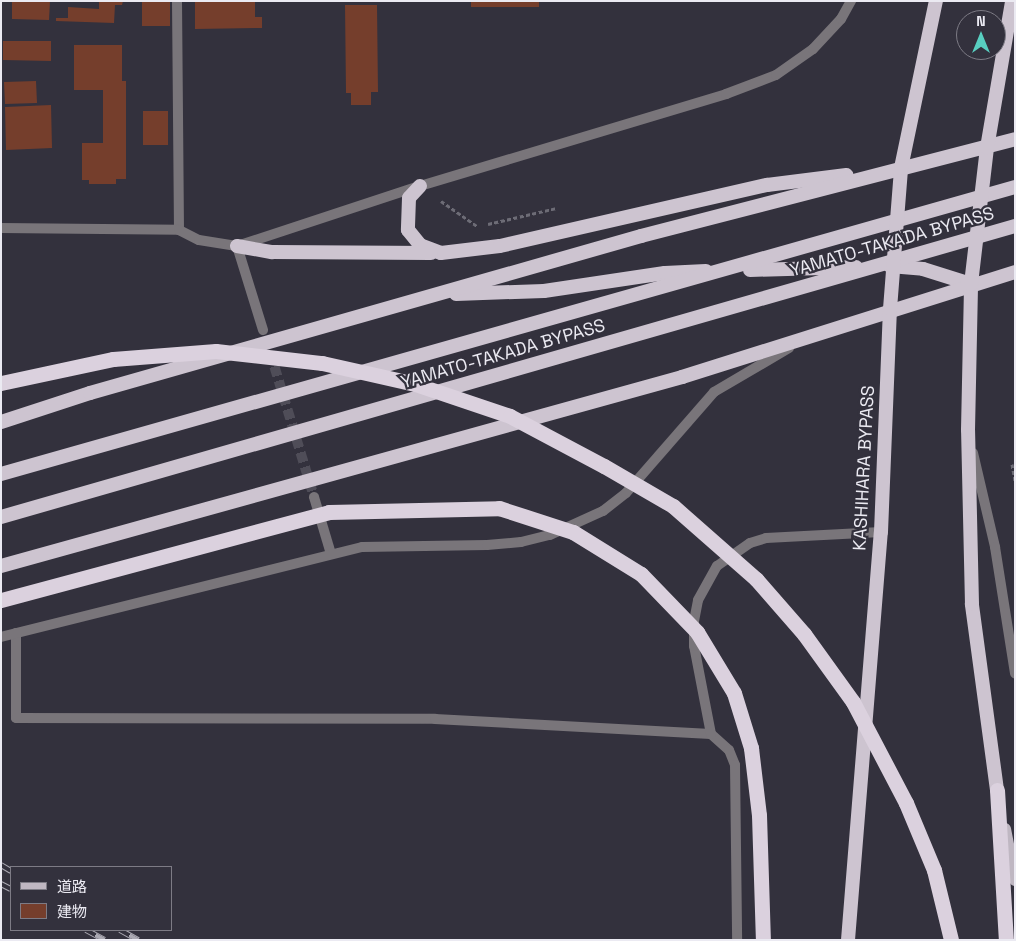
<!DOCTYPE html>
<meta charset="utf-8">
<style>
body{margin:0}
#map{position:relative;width:1016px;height:941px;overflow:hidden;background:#33313d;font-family:"Space Grotesk","Noto Sans JP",sans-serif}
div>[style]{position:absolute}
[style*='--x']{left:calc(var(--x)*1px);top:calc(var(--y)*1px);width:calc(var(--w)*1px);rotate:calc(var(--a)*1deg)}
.building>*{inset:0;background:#753e2c}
.minor-tunnel>*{height:10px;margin-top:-5px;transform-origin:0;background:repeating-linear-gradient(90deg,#4f4d58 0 10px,transparent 0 15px)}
.path>*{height:3px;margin-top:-1.5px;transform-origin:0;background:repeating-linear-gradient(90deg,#6d6c76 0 4px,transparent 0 6.5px)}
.minor>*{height:10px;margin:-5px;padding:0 5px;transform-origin:5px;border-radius:5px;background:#79757a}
.tertiary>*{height:10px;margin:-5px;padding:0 5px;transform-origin:5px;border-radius:5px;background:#79757a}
.primary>*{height:12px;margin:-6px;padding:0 6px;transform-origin:6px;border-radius:6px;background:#bfb7c2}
.trunk>*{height:14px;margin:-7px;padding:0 7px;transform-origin:7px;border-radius:7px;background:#cdc4d0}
.motorway>*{height:15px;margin:-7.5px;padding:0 7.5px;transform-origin:7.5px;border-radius:7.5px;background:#dbd1de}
.rail>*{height:5.5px;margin-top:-2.75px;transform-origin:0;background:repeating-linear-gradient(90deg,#33313d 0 11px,#aba9b3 0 22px);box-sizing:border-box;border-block:1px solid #aba9b3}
span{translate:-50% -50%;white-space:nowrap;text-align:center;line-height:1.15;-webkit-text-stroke:4.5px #33313d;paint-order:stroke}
.street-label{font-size:18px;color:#ebeaf2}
.frame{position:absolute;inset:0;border:2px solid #ebeaf2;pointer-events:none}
.legend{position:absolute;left:10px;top:866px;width:162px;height:65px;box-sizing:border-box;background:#33313d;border:1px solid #7d7b85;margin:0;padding:6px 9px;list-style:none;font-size:15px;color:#ebeaf2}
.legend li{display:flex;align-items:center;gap:10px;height:25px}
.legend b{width:25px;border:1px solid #7d7b85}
.north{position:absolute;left:956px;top:10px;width:50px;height:50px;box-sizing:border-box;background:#33313d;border:1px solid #7d7b85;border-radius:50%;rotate:0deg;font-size:14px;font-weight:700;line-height:20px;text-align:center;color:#ebeaf2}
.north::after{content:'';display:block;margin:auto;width:18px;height:22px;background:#58cec0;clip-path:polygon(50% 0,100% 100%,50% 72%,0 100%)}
</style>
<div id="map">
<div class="building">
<i style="clip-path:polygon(12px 1px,50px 1px,49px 20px,12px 19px)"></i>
<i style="clip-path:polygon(123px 1px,122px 5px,115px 5px,114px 23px,56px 21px,56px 18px,68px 18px,68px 7px,99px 9px,99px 2px)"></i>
<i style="clip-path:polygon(142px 1px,170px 1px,170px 26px,142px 26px)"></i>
<i style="clip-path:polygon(195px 1px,255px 1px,255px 17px,262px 17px,262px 28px,195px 29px)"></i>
<i style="clip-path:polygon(471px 1px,539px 1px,539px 7px,471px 7px)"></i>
<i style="clip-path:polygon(345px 5px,377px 5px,378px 92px,371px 92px,371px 105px,351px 105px,351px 93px,346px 93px)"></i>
<i style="clip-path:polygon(3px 41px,51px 41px,51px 61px,3px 60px)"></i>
<i style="clip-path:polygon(74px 45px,122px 45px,122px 81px,126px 81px,126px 179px,116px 179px,116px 184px,89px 184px,89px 180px,82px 180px,82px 143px,103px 143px,103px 90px,74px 90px)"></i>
<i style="clip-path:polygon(36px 81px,37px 103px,5px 104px,4px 82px)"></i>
<i style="clip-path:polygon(51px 105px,52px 148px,6px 150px,5px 107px)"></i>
<i style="clip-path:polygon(143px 111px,168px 111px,168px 145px,143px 145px)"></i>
</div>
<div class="minor-tunnel">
<i style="--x:270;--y:352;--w:152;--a:73.1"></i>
</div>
<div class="path">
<i style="--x:441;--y:201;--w:44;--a:34.8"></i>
<i style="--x:488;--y:224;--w:71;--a:-13.1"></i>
<i style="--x:1012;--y:464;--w:17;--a:80"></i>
</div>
<div class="minor">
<i style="--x:177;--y:1;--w:229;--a:89.5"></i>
<i style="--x:1;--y:228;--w:178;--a:0.6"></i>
<i style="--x:179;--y:230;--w:22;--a:27"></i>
<i style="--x:199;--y:240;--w:38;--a:9"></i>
<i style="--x:237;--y:246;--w:192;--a:-18.2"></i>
<i style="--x:237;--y:246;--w:88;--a:72.8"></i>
<i style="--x:973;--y:453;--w:97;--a:76.8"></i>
<i style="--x:995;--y:547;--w:128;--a:81"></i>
<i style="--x:314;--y:497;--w:59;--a:73.4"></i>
<i style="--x:16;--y:633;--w:85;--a:90"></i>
<i style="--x:16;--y:718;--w:419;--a:0.1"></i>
<i style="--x:435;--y:719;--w:276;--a:3.1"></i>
<i style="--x:711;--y:734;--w:24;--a:42"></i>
<i style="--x:729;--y:750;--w:16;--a:68"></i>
<i style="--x:735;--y:765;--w:175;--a:89.3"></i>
<i style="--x:1;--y:637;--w:372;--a:-14"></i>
<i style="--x:362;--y:547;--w:125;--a:-0.9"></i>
<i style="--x:487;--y:545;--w:34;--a:-5"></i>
<i style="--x:521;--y:542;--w:30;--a:-14"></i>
<i style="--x:550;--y:535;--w:58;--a:-24.4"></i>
<i style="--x:603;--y:511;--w:29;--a:-38"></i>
<i style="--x:626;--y:493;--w:134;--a:-48.9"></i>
<i style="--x:714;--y:392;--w:87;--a:-30.4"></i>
<i style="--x:711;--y:734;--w:90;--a:-100.9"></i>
<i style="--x:694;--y:646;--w:25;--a:-90"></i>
<i style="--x:694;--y:621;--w:21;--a:-79"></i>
<i style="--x:698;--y:600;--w:39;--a:-61"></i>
<i style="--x:717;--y:566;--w:40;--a:-34.9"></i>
<i style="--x:750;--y:543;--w:17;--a:-17"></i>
<i style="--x:766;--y:538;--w:115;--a:-3"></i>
</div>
<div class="tertiary">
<i style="--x:420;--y:186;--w:320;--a:-16.7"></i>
<i style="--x:726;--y:94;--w:53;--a:-20.8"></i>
<i style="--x:776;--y:75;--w:45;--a:-35.1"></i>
<i style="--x:813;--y:49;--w:41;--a:-47"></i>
<i style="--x:841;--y:19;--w:21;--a:-61"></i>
</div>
<div class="primary">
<i style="--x:1005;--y:829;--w:52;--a:78.9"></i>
</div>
<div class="trunk">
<i style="--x:420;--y:186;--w:16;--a:133"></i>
<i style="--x:409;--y:198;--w:32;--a:92"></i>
<i style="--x:408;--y:230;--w:19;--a:51"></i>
<i style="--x:420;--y:245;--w:22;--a:21"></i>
<i style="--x:441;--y:253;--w:59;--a:-6.8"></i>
<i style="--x:500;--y:246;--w:274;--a:-12.9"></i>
<i style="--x:767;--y:185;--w:80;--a:-7.2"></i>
<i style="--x:237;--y:246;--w:36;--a:10"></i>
<i style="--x:272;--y:252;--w:159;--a:0.4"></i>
<i style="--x:890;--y:266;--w:33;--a:5"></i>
<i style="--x:923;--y:269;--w:50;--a:17.4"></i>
<i style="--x:750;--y:270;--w:106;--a:-1.6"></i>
<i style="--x:456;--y:294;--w:88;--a:-2"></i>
<i style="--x:544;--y:291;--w:122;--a:-8.5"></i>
<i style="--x:665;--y:273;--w:41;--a:-2.8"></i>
<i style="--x:1;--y:422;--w:94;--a:-18"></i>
<i style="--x:90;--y:393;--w:573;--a:-15.9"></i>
<i style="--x:641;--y:236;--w:386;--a:-14.5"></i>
<i style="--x:1;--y:474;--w:1054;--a:-15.8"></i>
<i style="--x:1;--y:517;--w:1055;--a:-16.01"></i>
<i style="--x:1;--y:566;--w:707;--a:-15.51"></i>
<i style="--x:682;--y:377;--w:349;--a:-17.5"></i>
<i style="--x:997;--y:790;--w:188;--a:-97.7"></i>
<i style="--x:972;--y:604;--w:174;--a:-91.3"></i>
<i style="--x:968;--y:430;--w:146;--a:-88.8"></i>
<i style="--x:971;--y:284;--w:137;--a:-83.3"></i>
<i style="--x:987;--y:148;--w:149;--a:-80.3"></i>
<i style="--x:848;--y:940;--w:409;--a:-85.4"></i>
<i style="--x:881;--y:532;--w:223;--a:-87.7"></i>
<i style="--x:890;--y:309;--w:141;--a:-85.5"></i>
<i style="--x:901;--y:168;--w:171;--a:-78.2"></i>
</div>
<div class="motorway">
<i style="--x:1;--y:383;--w:115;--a:-12.1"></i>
<i style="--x:113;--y:359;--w:103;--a:-4.4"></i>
<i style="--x:216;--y:351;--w:107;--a:6.5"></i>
<i style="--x:322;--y:363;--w:95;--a:12.7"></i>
<i style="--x:415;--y:384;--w:100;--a:18.6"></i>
<i style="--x:510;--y:416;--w:106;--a:28"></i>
<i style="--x:604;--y:466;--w:80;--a:30.1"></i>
<i style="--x:673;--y:506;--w:111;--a:41.3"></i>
<i style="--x:756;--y:579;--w:73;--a:48.9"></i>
<i style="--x:804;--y:634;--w:84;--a:54.2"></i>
<i style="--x:853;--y:702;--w:114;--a:62.3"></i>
<i style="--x:906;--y:803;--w:73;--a:67.3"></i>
<i style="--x:934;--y:870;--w:72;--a:76.3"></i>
<i style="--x:1;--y:600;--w:340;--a:-15"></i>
<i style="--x:329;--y:512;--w:170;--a:-1.3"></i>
<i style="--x:499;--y:508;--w:78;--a:18"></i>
<i style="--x:573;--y:532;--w:80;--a:31.7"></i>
<i style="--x:641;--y:574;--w:81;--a:46"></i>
<i style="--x:697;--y:632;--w:71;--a:58.8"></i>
<i style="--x:734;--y:693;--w:58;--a:72.8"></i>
<i style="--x:751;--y:748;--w:67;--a:83.2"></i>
<i style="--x:759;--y:815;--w:125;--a:88.2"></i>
<i style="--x:997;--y:790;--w:150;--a:86.6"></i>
</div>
<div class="rail">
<i style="--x:1;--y:865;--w:12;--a:31"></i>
<i style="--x:1;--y:884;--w:11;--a:27"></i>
<i style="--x:86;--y:930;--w:21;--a:28"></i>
<i style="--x:120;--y:930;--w:21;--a:29"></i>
</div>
<div class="street-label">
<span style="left:892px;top:242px;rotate:-16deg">YAMATO-TAKADA BYPASS</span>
<span style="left:503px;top:354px;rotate:-16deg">YAMATO-TAKADA BYPASS</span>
<span style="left:864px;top:468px;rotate:-87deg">KASHIHARA BYPASS</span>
</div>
<div class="frame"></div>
<ul class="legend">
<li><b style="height:6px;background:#bfb7c2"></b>道路</li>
<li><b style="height:14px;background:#753e2c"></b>建物</li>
</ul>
<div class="north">N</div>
</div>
